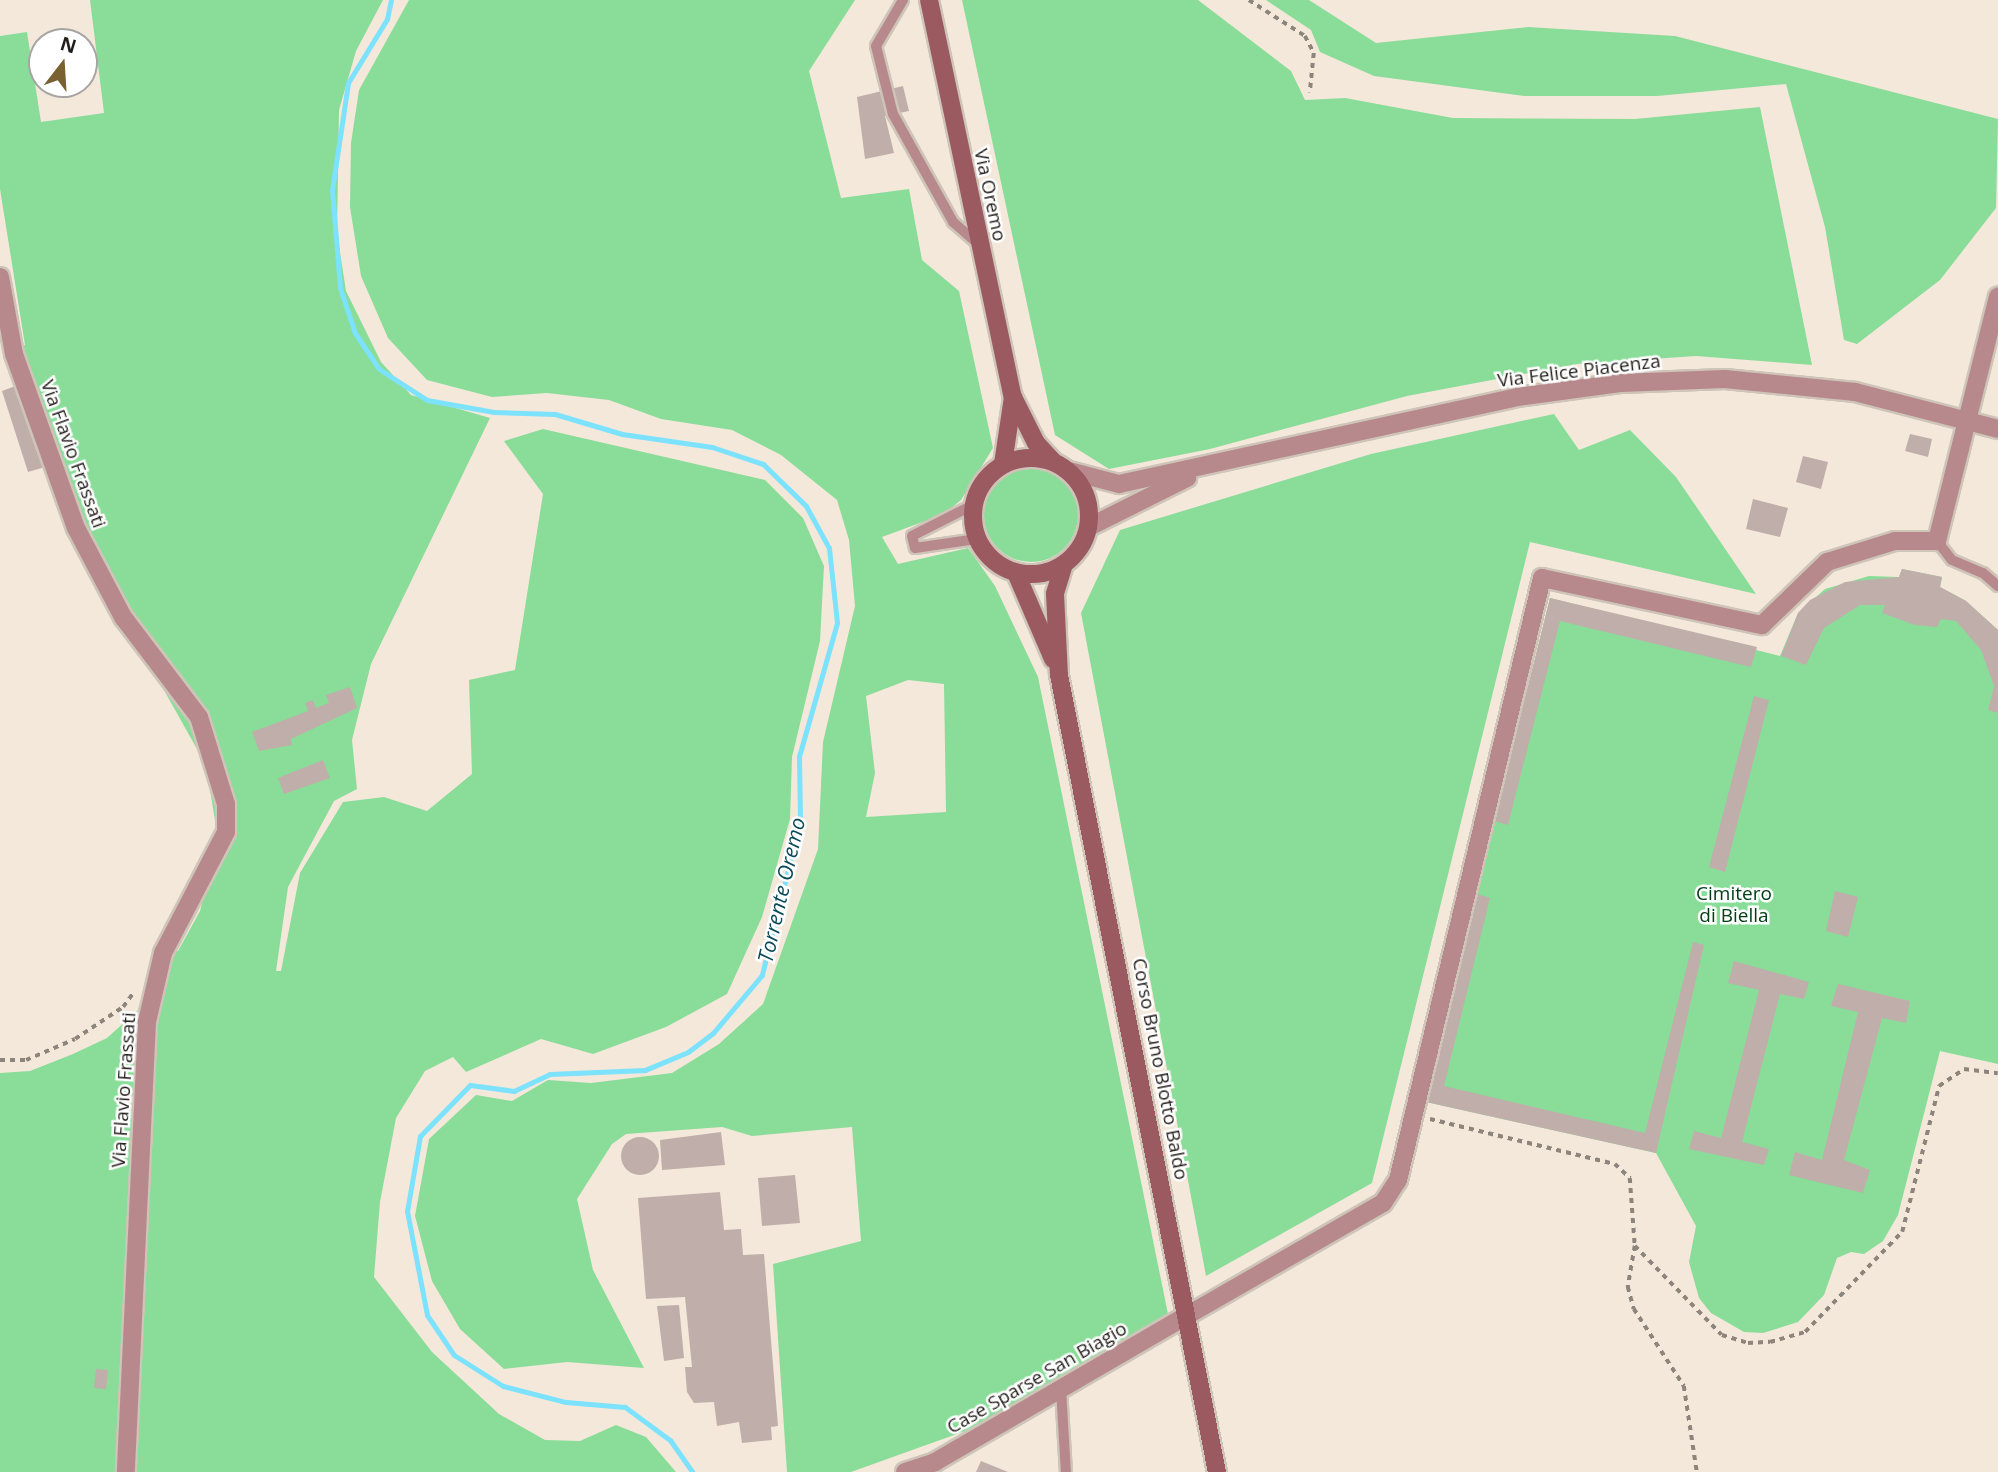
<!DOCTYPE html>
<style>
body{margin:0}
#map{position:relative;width:1998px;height:1472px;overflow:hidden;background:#f4e8db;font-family:"Open Sans",sans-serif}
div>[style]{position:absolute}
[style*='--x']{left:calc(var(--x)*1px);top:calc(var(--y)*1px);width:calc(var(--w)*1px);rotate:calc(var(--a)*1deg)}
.green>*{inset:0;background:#8adc99}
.round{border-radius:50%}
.stream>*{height:5px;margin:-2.5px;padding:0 2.5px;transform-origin:2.5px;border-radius:2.5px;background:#7ce2fd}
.building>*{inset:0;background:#c0aeaa}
.path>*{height:3.5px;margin-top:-1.75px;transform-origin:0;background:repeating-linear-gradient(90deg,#8d847c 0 5px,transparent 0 10px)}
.roads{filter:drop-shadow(2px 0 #cec4b8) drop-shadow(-2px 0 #cec4b8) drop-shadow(0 2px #cec4b8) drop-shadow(0 -2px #cec4b8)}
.service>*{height:10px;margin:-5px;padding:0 5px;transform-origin:5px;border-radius:5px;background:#b7898c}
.minor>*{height:18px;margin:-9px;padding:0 9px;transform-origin:9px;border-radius:9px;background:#b7898c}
.tertiary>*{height:18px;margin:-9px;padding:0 9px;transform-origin:9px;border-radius:9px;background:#b7898c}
.secondary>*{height:18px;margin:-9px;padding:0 9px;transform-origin:9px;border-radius:9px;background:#9b5960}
.secondary>.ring{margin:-9px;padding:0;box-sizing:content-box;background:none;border:18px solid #9b5960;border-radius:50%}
span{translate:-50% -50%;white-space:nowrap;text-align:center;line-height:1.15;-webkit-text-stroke:5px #fff;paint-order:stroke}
.street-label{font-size:19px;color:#231e1a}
.park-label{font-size:19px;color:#004015}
.water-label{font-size:21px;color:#0a4957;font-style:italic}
.north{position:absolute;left:28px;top:28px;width:70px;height:70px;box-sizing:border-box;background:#fff;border:2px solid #a7a5a3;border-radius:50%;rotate:17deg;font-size:19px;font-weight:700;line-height:28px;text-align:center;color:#231e1a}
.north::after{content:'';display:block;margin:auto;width:24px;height:32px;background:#796132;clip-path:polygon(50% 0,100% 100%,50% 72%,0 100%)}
</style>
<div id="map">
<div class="green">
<i style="clip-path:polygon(90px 0,383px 0,356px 51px,339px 110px,337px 233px,346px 291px,381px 362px,411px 395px,490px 418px,371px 664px,352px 740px,357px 789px,334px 801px,288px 887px,276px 971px,281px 971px,300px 873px,343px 802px,384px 797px,427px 811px,472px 774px,469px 680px,515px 670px,543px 494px,504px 441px,543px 429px,765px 480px,803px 518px,824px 566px,820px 641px,792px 757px,790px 819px,762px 917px,727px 994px,666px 1027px,593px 1054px,541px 1039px,466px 1072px,453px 1057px,425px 1071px,396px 1118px,380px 1202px,374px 1277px,432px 1352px,499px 1414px,545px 1440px,580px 1441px,616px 1425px,646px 1437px,676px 1472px,121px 1472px,145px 1010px,173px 951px,178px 951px,200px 911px,218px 839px,206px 765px,68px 519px,17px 348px,25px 345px,0 189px,0 36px,27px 32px,41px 122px,104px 113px)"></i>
<i style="clip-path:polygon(evenodd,409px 0,855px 0,809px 71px,841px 198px,909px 189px,922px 260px,959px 291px,993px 448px,961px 500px,944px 514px,882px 537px,898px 564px,968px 548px,995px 586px,1038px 677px,1168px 1314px,968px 1430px,851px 1472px,787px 1472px,773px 1264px,861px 1241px,852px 1127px,752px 1136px,722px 1127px,626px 1134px,612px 1144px,577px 1199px,593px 1270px,644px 1368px,567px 1362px,504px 1369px,460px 1329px,432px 1281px,415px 1216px,429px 1139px,476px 1095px,512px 1101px,548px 1080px,591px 1083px,672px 1073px,719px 1044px,763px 1004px,818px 849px,823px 742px,855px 606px,849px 540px,837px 500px,781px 455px,732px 430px,661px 419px,609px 400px,547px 393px,492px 397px,427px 380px,388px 338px,361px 276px,350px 207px,351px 143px,359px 90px,409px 0,908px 680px,944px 684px,946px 812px,866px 817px,875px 773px,866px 696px,908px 680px)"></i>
<i style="clip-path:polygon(962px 0,1198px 0,1291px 71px,1305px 100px,1345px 98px,1453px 118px,1635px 119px,1760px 107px,1812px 365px,1696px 356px,1577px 364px,1407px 396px,1210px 449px,1109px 469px,1055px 435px)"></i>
<i style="clip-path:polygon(1266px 0,1309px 0,1376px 43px,1528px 27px,1675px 36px,1998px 119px,1996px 208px,1940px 280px,1857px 344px,1844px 340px,1825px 227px,1786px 84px,1657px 96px,1524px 96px,1374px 76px,1320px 52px,1311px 30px)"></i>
<i style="clip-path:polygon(1554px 414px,1579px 450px,1630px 430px,1676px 477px,1756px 594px,1530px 542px,1372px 1183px,1206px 1276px,1081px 613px,1120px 530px,1371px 454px)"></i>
<i class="round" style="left:984px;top:468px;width:94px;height:94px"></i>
<i style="clip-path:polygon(1902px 569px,1942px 577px,1940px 587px,1966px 601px,1998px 630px,1998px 1064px,1940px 1051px,1898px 1215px,1883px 1241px,1864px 1254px,1851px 1252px,1837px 1258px,1824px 1295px,1798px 1322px,1763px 1333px,1744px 1332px,1711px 1313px,1699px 1298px,1689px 1262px,1696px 1226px,1656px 1153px,1426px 1102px,1550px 598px,1780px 656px,1798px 613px,1825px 589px,1869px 576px,1899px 577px)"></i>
<i style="clip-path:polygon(138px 1010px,118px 1472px,0 1472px,0 1073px,30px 1071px,73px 1054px,107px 1038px)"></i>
</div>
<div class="stream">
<i style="--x:391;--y:0;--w:19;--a:102"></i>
<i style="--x:387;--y:19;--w:75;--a:121.4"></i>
<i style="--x:348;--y:83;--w:108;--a:98.5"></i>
<i style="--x:332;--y:190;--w:98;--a:85.3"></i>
<i style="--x:340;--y:288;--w:47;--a:71.6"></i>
<i style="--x:355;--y:333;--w:43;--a:56.3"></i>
<i style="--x:379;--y:369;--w:57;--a:32.9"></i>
<i style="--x:427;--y:400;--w:68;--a:10.2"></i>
<i style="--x:494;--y:412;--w:61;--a:1.9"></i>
<i style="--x:555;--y:414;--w:70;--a:16.6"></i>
<i style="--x:622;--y:434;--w:91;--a:8.2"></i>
<i style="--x:712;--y:447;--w:54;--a:18.4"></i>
<i style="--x:763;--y:464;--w:60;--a:44.3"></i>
<i style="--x:806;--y:506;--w:48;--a:61.3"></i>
<i style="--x:829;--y:548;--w:75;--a:83.9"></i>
<i style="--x:837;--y:623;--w:138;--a:105.9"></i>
<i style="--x:799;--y:756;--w:65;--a:89.1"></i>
<i style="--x:800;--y:821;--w:159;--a:103.9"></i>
<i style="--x:762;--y:975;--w:76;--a:130.2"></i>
<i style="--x:713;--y:1033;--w:31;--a:143"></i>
<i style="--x:688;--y:1052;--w:47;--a:157.3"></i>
<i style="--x:645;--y:1070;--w:95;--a:177.6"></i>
<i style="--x:550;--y:1074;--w:40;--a:155"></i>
<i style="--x:514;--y:1091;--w:44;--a:-172.2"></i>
<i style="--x:470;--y:1085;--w:71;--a:134.4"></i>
<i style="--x:420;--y:1136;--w:76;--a:99.8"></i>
<i style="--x:407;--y:1211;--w:106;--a:79.1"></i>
<i style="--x:427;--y:1315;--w:48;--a:56"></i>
<i style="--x:454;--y:1355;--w:58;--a:32.3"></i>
<i style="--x:503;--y:1386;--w:65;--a:14.3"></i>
<i style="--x:566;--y:1402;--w:59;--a:4.8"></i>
<i style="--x:625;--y:1407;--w:56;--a:36.3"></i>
<i style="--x:670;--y:1440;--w:39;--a:55"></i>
</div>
<div class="building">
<i style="clip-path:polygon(903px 86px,909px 111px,885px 116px,894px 153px,865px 159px,857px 97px)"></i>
<i style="clip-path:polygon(18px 385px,45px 467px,28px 472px,2px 391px)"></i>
<i style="clip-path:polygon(1910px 434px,1932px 439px,1928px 457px,1905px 451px)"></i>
<i style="clip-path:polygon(1803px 456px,1828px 462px,1821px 489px,1796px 482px)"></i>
<i style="clip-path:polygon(1753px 499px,1788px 508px,1780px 537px,1746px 529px)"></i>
<i style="clip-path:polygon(1902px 569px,1942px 577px,1940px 587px,1966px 601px,1998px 630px,1998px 713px,1988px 710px,1994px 686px,1981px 650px,1956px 621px,1941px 619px,1937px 627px,1915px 625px,1882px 613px,1885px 605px,1860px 605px,1824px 628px,1806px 665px,1781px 656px,1798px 613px,1810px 600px,1845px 582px,1899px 577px)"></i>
<i style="clip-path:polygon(1550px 598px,1757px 647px,1751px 667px,1560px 621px,1508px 825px,1494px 821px)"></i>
<i style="clip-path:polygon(350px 687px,357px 708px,291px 739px,292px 745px,259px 751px,252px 732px,308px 711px,305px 703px,313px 700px,316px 708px,329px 703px,326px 695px)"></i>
<i style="clip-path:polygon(1754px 696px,1769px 700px,1725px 872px,1709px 867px)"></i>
<i style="clip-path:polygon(323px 760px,330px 778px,284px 794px,278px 778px)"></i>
<i style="clip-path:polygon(1835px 891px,1858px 897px,1848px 937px,1826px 931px)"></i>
<i style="clip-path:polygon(1477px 894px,1490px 898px,1444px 1086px,1645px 1133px,1693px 942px,1704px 945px,1656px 1153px,1426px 1102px)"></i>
<i style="clip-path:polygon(1734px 961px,1809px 982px,1804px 999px,1780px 994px,1742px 1142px,1769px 1149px,1764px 1165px,1689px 1149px,1694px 1131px,1721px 1138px,1759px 990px,1728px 983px)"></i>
<i style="clip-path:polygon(1838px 984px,1910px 1001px,1906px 1023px,1882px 1018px,1844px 1160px,1870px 1170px,1863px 1193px,1789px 1175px,1795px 1152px,1822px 1160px,1858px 1012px,1831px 1006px)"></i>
<i style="clip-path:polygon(721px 1132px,725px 1165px,662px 1170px,660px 1140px)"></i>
<i class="round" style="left:621px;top:1137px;width:38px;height:38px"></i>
<i style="clip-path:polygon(795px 1175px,800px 1223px,762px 1226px,758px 1178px)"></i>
<i style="clip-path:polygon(720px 1192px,724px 1230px,741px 1229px,743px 1255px,764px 1254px,778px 1426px,771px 1427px,772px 1440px,742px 1443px,739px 1422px,717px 1426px,714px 1402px,694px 1403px,687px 1392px,685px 1367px,692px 1367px,685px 1297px,646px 1299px,638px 1198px)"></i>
<i style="clip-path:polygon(679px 1305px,684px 1358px,664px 1361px,657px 1306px)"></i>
<i style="clip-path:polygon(96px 1369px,108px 1370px,106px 1389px,94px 1388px)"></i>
<i style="clip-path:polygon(981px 1461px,1008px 1472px,976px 1472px)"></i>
</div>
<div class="path">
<i style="--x:1249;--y:0;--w:67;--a:32.7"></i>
<i style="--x:1305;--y:36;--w:19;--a:62"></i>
<i style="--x:1314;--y:53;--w:40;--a:95.7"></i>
<i style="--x:0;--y:1060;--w:26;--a:0"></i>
<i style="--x:26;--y:1060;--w:53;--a:-23.2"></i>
<i style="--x:75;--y:1039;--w:58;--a:-33.7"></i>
<i style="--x:123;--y:1007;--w:19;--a:-54"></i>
<i style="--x:1430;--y:1119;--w:190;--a:13.7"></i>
<i style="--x:1615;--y:1164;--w:21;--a:43"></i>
<i style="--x:1630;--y:1178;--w:68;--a:85.8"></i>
<i style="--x:1635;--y:1246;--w:124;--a:45.7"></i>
<i style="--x:1722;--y:1335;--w:27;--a:17"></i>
<i style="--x:1748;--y:1343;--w:22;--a:-3"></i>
<i style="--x:1770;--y:1342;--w:36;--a:-16"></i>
<i style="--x:1805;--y:1332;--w:139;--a:-45.9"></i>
<i style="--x:1902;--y:1232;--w:151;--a:-75.8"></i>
<i style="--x:1939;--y:1086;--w:30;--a:-34"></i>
<i style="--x:1964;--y:1069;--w:34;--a:7"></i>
<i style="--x:1635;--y:1246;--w:42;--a:99.7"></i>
<i style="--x:1628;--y:1287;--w:23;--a:75"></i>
<i style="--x:1634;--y:1309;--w:92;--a:57"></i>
<i style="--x:1684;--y:1386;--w:87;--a:81.4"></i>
</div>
<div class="roads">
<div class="service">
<i style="--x:903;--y:0;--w:53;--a:120.4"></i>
<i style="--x:876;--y:46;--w:70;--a:76"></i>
<i style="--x:893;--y:114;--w:124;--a:60.9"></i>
<i style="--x:953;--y:222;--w:35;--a:41"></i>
<i style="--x:973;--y:505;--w:68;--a:153.1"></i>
<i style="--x:912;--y:536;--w:12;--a:76"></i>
<i style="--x:915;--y:548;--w:63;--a:-8.3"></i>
<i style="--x:1937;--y:541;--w:24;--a:52"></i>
<i style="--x:1952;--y:560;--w:34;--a:23"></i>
<i style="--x:1983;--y:573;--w:20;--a:41"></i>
<i style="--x:1061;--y:1389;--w:83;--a:86.6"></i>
</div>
<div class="minor">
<i style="--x:0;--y:277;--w:78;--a:79.7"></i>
<i style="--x:14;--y:354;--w:185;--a:70.4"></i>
<i style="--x:76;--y:528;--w:101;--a:62.2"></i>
<i style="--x:123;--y:617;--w:126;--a:52.8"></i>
<i style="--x:199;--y:717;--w:91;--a:72.8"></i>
<i style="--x:226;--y:804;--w:28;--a:90"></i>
<i style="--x:226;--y:832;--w:136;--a:117.5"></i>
<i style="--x:163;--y:953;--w:71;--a:103.1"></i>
<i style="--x:147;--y:1022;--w:450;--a:92.7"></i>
<i style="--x:1188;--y:1315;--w:225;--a:-29.9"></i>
<i style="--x:1383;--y:1203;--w:27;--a:-57"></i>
<i style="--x:1398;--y:1180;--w:619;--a:-76.55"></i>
<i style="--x:1542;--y:578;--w:225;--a:12.1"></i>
<i style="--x:1762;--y:625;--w:91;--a:-44.1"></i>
<i style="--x:1827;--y:562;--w:71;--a:-17.2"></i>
<i style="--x:1895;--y:541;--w:42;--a:0"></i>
<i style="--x:1937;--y:541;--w:252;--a:-76"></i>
</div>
<div class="tertiary">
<i style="--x:1069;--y:471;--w:52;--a:14.6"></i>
<i style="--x:1119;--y:484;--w:407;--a:-12.3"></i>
<i style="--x:1517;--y:397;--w:104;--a:-7.7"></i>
<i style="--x:1620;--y:383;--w:105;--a:-2.2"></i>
<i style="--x:1725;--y:379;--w:131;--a:5.7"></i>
<i style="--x:1855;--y:392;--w:148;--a:14.5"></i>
<i style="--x:1089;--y:527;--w:110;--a:-26.6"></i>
<i style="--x:905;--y:1472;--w:32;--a:-18"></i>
<i style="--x:935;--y:1462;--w:293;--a:-30.2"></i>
</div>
<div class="secondary">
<i style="--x:929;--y:0;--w:406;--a:78.1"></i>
<i style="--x:1013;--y:397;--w:51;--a:63.4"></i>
<i style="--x:1036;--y:443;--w:26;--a:47"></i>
<i class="ring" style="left:973px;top:458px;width:98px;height:98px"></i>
<i style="--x:1003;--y:464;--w:68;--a:-81.5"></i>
<i style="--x:1064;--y:564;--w:31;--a:107"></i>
<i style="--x:1055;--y:594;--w:81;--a:87.2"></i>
<i style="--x:1059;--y:675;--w:813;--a:78.79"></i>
<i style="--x:1016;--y:573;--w:94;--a:66.7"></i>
</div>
</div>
<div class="street-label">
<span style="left:990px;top:195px;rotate:78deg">Via Oremo</span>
<span style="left:1579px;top:371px;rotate:-7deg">Via Felice Piacenza</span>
<span style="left:73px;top:454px;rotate:70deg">Via Flavio Frassati</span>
<span style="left:1160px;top:1069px;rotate:79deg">Corso Bruno Blotto Baldo</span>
<span style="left:124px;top:1090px;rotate:-86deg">Via Flavio Frassati</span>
<span style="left:1037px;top:1378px;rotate:-30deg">Case Sparse San Biagio</span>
</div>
<div class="park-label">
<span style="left:1734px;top:905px">Cimitero<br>di Biella</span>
</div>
<div class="water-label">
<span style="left:781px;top:890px;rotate:-77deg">Torrente Oremo</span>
</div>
<div class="north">N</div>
</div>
